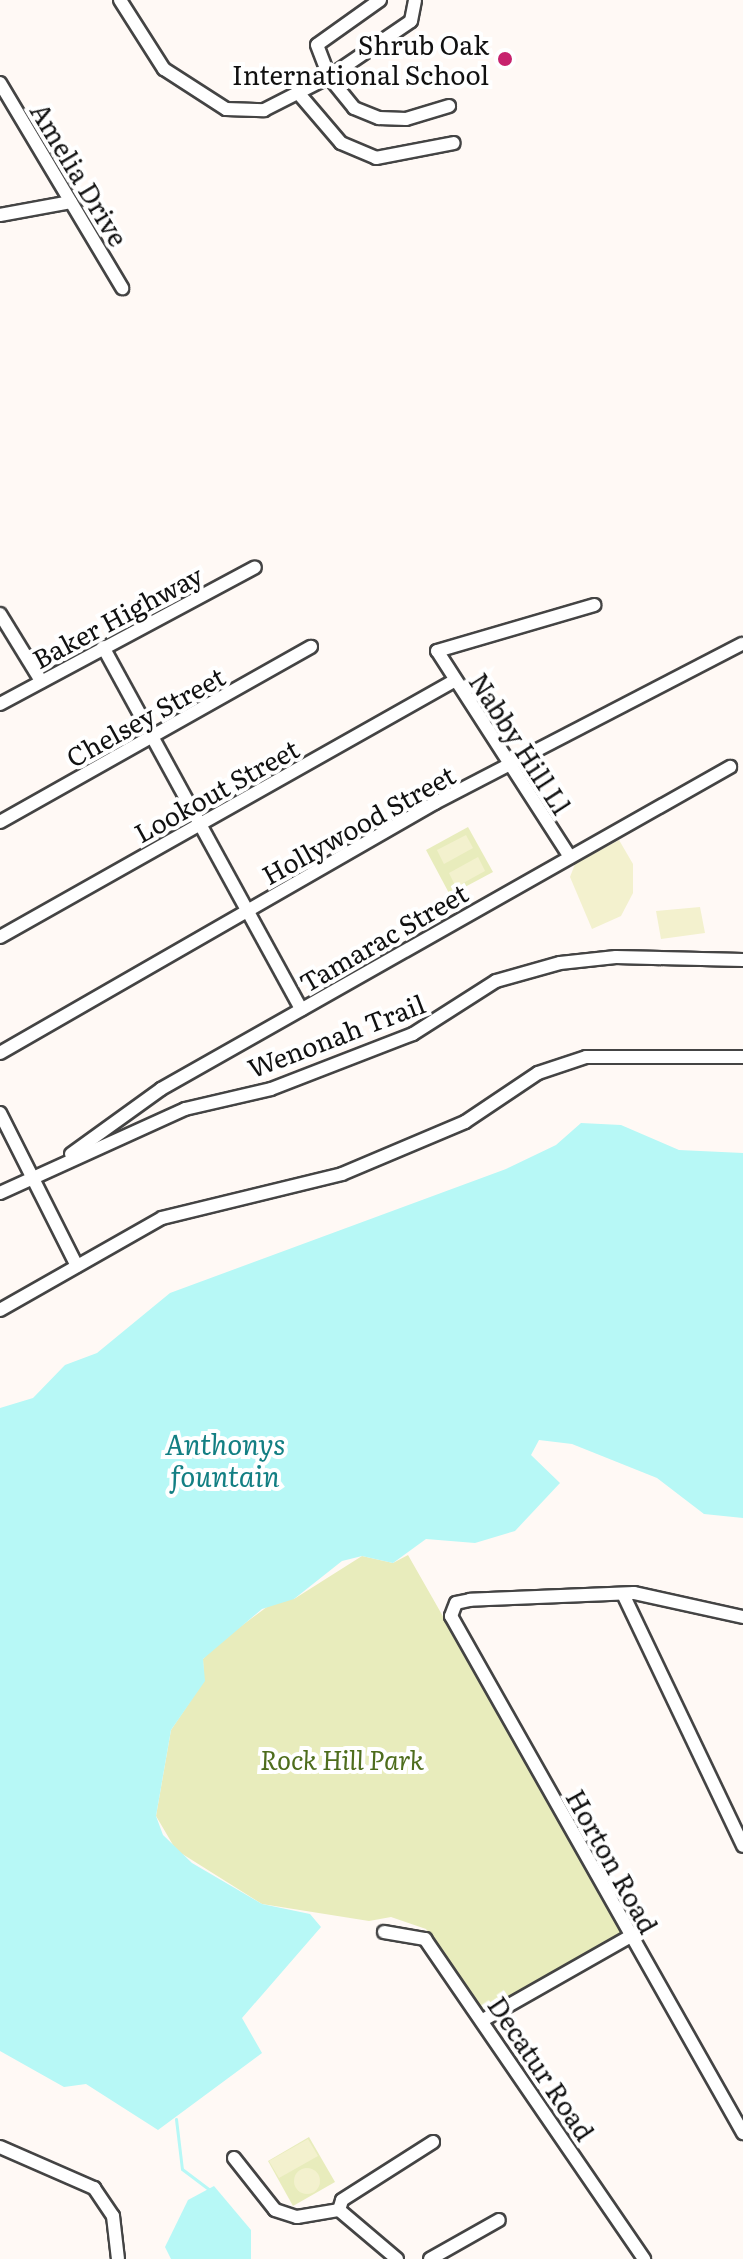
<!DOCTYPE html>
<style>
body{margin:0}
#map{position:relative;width:743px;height:2259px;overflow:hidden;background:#fff9f5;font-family:Literata,serif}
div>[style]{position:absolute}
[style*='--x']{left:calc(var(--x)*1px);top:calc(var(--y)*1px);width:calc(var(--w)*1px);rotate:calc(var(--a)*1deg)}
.green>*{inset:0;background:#e8ecbc}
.pitch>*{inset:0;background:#f3f1ce}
.round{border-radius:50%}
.water>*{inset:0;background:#b7f8f6}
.stream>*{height:3px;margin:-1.5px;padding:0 1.5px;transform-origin:1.5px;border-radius:1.5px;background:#b7f8f6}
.roads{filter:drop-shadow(2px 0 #444) drop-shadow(-2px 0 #444) drop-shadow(0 2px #444) drop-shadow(0 -2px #444)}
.minor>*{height:12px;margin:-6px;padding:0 6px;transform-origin:6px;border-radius:6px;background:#fff}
.dots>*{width:22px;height:22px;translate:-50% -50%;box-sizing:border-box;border:4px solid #fff;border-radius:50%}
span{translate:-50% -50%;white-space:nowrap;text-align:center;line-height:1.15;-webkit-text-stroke:8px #fff;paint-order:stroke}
.poi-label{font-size:26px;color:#111}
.right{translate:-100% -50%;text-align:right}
.street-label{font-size:26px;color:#111}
.park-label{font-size:26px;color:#4e6d1d;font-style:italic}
.water-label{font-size:28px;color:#137f83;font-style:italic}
</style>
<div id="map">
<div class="green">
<i style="clip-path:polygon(468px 827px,493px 872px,450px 895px,426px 850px)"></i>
<i style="clip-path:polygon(408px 1555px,620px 1927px,620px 1937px,484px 2013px,426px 1929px,391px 1917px,369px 1921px,262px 1904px,176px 1850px,156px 1816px,171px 1730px,204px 1681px,203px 1659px,213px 1647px,279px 1598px,294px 1599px,362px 1556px,393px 1563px)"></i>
<i style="clip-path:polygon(309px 2137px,335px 2182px,293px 2206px,268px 2161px)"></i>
</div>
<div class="pitch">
<i style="clip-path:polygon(466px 835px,473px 848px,444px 864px,437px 850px)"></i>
<i style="clip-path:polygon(619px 840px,633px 864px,633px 893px,621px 916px,592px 929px,570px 877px,575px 864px)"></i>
<i style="clip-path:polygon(478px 857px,485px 871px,456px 887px,449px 873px)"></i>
<i style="clip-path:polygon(700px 907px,705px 933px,661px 939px,656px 911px)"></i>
<i style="clip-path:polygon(308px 2139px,318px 2156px,279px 2178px,269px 2161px)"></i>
<i class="round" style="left:294px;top:2168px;width:26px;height:26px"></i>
</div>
<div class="water">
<i style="clip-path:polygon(581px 1123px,621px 1125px,679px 1150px,743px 1153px,743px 1518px,704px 1514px,657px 1478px,572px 1444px,539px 1440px,531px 1455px,560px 1483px,515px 1531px,475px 1543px,426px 1539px,393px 1563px,362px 1556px,342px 1561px,294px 1599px,262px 1609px,203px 1659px,205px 1681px,171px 1730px,156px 1816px,163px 1835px,192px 1863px,262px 1904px,310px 1914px,321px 1927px,242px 2018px,262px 2053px,158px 2130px,86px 2084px,64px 2087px,0 2051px,0 1408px,33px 1398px,65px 1365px,97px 1353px,170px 1293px,506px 1169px,556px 1145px)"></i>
<i style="clip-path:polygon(214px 2186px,251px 2230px,251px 2259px,171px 2259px,165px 2247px,188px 2200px)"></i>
</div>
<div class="stream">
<i style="--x:176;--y:2119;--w:50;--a:83.2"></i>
<i style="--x:182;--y:2169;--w:34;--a:37"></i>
</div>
<div class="roads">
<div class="minor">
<i style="--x:120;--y:0;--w:82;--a:57.5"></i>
<i style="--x:164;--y:69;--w:74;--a:32.8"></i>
<i style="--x:226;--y:109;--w:38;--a:2"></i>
<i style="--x:264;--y:110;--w:73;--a:-26.9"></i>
<i style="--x:329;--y:77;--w:40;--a:51"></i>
<i style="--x:354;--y:108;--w:27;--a:22"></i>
<i style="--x:379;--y:118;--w:27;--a:2"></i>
<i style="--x:406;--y:119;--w:45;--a:-16.8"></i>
<i style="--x:380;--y:0;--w:77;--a:144.5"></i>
<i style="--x:317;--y:45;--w:34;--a:69"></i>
<i style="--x:329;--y:77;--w:99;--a:-34.3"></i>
<i style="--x:411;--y:21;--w:21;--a:-79"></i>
<i style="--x:0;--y:83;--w:239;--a:59.2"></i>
<i style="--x:300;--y:95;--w:63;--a:49.5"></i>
<i style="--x:341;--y:143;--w:38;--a:23"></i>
<i style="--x:376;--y:158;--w:79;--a:-10.9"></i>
<i style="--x:0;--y:215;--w:72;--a:-10.4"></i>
<i style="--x:0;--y:614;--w:79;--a:58.5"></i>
<i style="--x:103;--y:647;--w:413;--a:61.3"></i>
<i style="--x:0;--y:704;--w:289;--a:-28.2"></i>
<i style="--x:0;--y:822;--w:357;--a:-29.4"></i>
<i style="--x:570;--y:857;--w:245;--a:-122.8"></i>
<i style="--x:437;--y:651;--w:164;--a:-16.3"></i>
<i style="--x:0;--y:937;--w:521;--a:-29.42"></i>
<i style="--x:0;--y:1053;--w:502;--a:-29.89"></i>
<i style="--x:435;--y:803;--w:346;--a:-27.4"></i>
<i style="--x:0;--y:1113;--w:171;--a:63.3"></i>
<i style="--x:71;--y:1154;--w:111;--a:-35.8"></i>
<i style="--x:161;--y:1089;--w:654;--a:-29.51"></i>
<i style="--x:0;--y:1193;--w:203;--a:-24.4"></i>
<i style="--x:185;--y:1109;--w:88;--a:-13.1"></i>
<i style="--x:271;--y:1089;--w:152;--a:-21.2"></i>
<i style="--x:413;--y:1034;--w:98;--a:-32.6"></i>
<i style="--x:496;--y:981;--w:66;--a:-15.7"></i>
<i style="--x:560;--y:963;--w:56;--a:-6.1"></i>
<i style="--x:616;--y:957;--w:127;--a:1.4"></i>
<i style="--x:0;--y:1310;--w:186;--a:-29.6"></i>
<i style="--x:162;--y:1218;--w:185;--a:-13.7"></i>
<i style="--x:342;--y:1174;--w:134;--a:-22.9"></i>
<i style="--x:465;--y:1122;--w:88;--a:-33.9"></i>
<i style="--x:538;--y:1073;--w:51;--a:-18.4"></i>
<i style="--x:586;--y:1057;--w:157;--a:0"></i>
<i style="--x:623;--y:1594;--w:279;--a:64.5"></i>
<i style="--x:743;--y:1617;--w:112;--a:-167.6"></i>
<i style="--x:634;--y:1593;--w:164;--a:177.6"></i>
<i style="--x:470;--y:1600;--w:14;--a:168"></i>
<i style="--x:456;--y:1603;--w:14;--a:111"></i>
<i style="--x:451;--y:1616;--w:594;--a:60.54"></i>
<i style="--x:384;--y:1932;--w:42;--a:9.7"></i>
<i style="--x:425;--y:1939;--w:388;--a:55.6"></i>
<i style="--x:483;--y:2020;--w:168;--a:-29.6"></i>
<i style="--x:0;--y:2147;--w:103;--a:23.6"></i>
<i style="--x:94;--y:2188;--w:34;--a:56"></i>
<i style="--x:113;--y:2216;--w:43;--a:83.4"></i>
<i style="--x:234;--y:2158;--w:66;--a:51.7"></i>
<i style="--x:275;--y:2210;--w:23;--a:18"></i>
<i style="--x:297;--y:2217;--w:43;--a:-9.5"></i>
<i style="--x:397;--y:2259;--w:76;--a:-139.8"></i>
<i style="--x:339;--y:2210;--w:10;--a:-73"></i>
<i style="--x:342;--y:2200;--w:108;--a:-32.5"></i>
<i style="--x:430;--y:2259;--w:79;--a:-29.5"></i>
</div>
</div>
<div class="dots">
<i style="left:505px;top:59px;background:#c7226d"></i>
</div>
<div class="poi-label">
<span class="right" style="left:489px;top:59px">Shrub Oak<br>International School</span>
</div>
<div class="street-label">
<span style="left:80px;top:174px;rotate:59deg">Amelia Drive</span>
<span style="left:117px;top:616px;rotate:-28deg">Baker Highway</span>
<span style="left:145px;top:716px;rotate:-29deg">Chelsey Street</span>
<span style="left:521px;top:743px;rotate:57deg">Nabby Hill Ll</span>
<span style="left:216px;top:790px;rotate:-29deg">Lookout Street</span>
<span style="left:358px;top:824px;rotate:-29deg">Hollywood Street</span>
<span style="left:383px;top:937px;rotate:-30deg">Tamarac Street</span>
<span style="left:336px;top:1035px;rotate:-21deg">Wenonah Trail</span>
<span style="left:613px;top:1861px;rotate:61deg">Horton Road</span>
<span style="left:542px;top:2068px;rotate:56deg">Decatur Road</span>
</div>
<div class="park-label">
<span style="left:342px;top:1759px">Rock Hill Park</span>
</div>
<div class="water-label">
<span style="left:225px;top:1459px">Anthonys<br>fountain</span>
</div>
</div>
